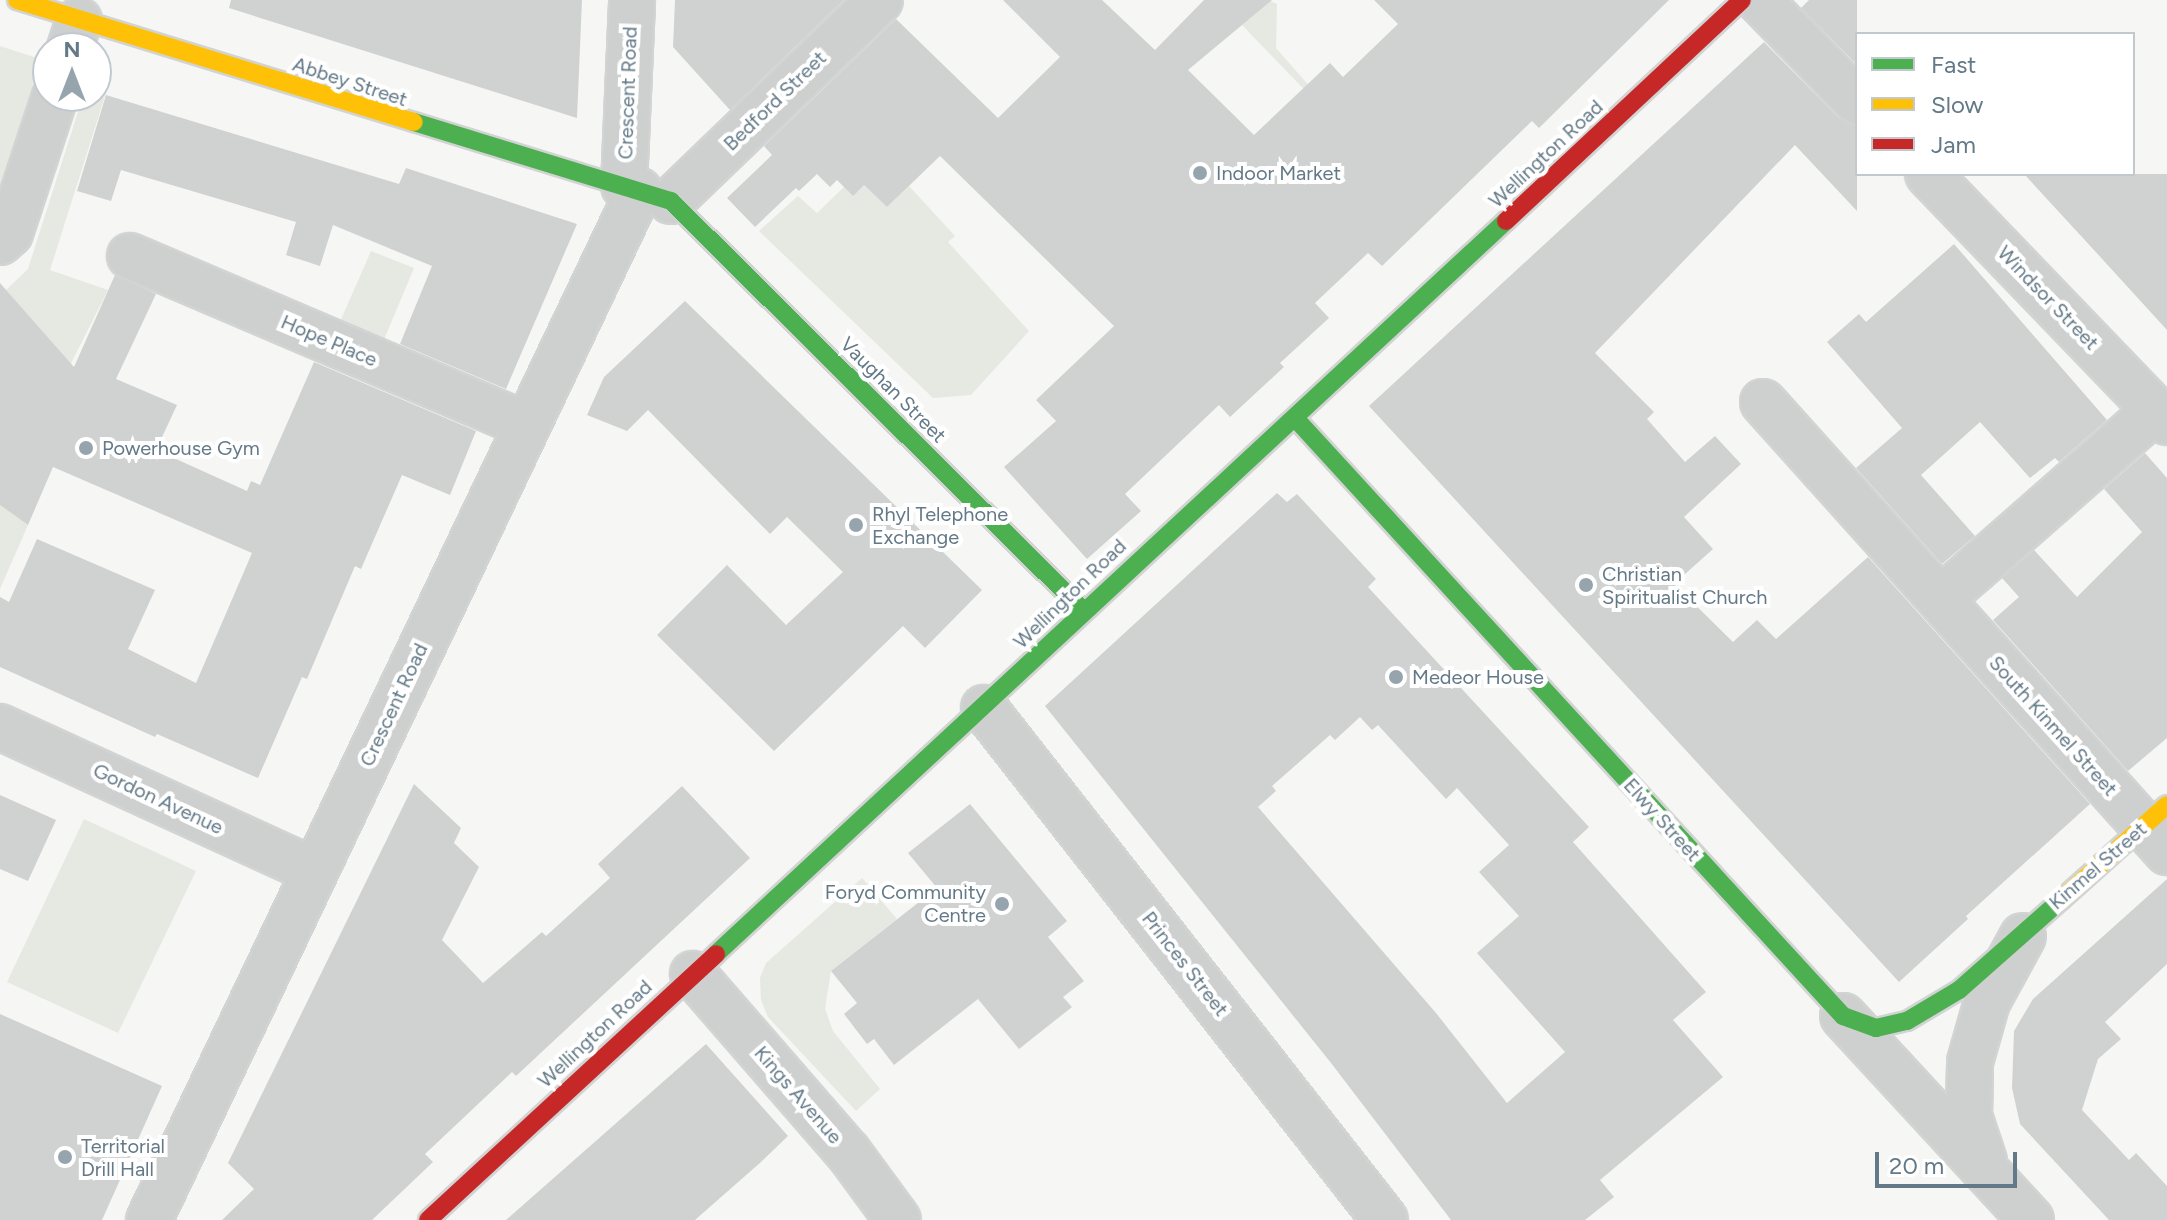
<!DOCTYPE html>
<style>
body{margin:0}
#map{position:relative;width:2167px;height:1220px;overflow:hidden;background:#f6f6f4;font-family:Figtree,sans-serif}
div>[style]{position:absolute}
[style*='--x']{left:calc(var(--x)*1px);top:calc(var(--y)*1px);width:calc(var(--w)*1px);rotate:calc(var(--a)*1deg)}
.green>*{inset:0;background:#e6e9e2}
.building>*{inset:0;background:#d0d2d2}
.roads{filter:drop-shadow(2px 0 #d2d4d4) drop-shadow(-2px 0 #d2d4d4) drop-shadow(0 2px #d2d4d4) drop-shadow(0 -2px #d2d4d4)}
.street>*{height:44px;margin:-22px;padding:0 22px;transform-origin:22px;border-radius:22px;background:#cecfcf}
.fast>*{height:18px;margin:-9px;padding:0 9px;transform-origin:9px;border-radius:9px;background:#4caf50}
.slow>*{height:18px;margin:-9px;padding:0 9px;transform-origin:9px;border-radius:9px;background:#ffc107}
.jam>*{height:18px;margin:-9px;padding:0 9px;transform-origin:9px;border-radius:9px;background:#c62828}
.dots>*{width:22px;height:22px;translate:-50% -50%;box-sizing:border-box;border:4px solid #fff;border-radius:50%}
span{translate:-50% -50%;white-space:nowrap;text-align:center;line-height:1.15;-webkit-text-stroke:8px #fff;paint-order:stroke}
.street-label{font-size:20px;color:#637987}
.poi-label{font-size:20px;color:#637987}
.left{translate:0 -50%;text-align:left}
.right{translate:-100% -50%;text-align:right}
.legend{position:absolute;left:1855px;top:32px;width:280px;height:144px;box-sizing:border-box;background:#fff;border:2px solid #c1c9cf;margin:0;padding:10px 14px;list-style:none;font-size:24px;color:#637987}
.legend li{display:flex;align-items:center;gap:16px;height:40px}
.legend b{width:40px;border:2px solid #c1c9cf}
.north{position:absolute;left:32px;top:32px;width:80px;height:80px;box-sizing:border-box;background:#fff;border:2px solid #c1c9cf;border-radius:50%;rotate:0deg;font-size:22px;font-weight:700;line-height:32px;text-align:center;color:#637987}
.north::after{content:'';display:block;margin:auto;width:28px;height:36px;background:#96a5ad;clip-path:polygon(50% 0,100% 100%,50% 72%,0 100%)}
.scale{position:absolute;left:1875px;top:1152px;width:142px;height:36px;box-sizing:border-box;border:4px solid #637987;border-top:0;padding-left:10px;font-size:24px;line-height:28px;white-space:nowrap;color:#637987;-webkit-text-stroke:6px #fff;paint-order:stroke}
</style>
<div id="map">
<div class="green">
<i style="clip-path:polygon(1268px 0,1277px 4px,1276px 48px,1397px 186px,1242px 25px)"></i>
<i style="clip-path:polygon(0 46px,40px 59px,0 202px)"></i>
<i style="clip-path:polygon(96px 72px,111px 77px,50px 270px,108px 290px,41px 423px,0 396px,56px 347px,6px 290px,28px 269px,83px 96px,96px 96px)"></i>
<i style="clip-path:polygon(864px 185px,887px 207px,909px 186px,955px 236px,948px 242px,1029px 331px,971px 395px,933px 398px,759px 231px,798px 196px,817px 213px,844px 187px)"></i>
<i style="clip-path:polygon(371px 251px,414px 268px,383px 342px,339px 324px)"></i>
<i style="clip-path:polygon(0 505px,28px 525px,0 589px)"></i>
<i style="clip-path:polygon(84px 819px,196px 871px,118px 1033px,7px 982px)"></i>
<i style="clip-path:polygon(862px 878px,897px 919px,831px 971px,825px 1009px,833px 1031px,880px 1089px,856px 1111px,768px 1017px,761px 1000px,760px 978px,766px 963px)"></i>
</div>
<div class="building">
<i style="clip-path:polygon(231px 0,582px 0,577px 118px,229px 8px)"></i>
<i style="clip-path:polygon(675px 0,844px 0,730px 110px,673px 47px)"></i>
<i style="clip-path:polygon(1003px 0,1102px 0,1155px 50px,1204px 0,1272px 0,1188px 70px,1254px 135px,1330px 63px,1343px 77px,1398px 24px,1374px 0,1669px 0,1539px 128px,1532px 121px,1382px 266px,1368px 253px,1315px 303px,1329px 318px,1280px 363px,1284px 367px,1230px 417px,1219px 405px,1125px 494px,1141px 511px,1087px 559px,1004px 467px,1056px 421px,1036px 400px,1114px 326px,940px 156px,887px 207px,864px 185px,853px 196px,837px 180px,830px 187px,817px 174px,799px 191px,796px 188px,755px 227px,727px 198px,772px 155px,764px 146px,896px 19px,998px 118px,1060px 57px)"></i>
<i style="clip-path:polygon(1809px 0,1857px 0,1857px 65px,1801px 8px)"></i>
<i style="clip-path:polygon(1764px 42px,1839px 118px,1857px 125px,1857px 211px,1795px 145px,1595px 353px,1654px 412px,1647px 419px,1685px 462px,1715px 436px,1741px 464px,1684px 517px,1713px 549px,1674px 584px,1733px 642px,1757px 620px,1776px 639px,1868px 557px,2090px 804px,1966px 916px,1968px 919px,1899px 982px,1369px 406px)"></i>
<i style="clip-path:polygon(106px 95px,399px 184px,406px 168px,577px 224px,506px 389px,400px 344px,432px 266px,333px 225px,320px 266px,286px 255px,296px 222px,121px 170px,111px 201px,77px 191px)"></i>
<i style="clip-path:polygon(2024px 174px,2167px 174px,2167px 330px,2093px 249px)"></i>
<i style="clip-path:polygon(1954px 244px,2107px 420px,2059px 462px,2055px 458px,2030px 478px,1980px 422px,1921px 475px,1975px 536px,1942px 564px,1856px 468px,1902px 428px,1827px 342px,1859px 314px,1866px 322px)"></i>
<i style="clip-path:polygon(115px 275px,156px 294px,116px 379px,177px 405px,156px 450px,247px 491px,251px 481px,260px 485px,314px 362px,476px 431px,450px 495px,402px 475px,361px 569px,355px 566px,307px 679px,302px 677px,258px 778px,157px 734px,155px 737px,0 667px,0 597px,9px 602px,37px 539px,155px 590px,128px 649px,196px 683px,252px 553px,53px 467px,28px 525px,0 505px,0 283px,74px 367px)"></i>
<i style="clip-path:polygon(685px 301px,982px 590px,925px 648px,903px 626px,774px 751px,657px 635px,727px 565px,786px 625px,843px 572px,787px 517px,770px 534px,648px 410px,627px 431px,587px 415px,604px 377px)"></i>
<i style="clip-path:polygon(2145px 453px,2167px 478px,2167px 738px,2128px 771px,1993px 620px,2019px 597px,2002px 578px,2034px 550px,2077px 597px,2142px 532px,2104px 489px)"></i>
<i style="clip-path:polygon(evenodd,1277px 493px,1287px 502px,1297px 494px,1376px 579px,1368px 587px,1589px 827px,1573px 842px,1706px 992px,1673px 1020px,1723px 1077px,1600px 1180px,1614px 1197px,1585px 1220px,1451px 1220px,1331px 1063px,1045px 706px,1277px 493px,1360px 717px,1372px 730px,1378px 725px,1446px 799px,1457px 788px,1509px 845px,1479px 872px,1519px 916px,1477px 953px,1565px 1052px,1507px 1103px,1436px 1013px,1258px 807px,1276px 791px,1272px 786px,1330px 735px,1335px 740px,1360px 717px)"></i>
<i style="clip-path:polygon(414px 784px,461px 828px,454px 843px,479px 867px,442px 940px,483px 983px,542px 932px,546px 936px,610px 878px,598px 864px,682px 786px,750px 858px,516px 1076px,512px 1072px,425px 1154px,433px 1162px,372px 1220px,222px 1220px,254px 1189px,228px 1163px)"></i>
<i style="clip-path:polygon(0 795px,56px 820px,28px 881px,0 869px)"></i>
<i style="clip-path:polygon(970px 804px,1067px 921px,1048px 937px,1084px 981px,1063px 997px,1072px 1007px,1019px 1049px,978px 999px,894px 1065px,874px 1039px,867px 1044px,844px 1014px,857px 1003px,831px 971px,937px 888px,908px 853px)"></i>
<i style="clip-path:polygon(2167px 879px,2167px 964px,2105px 1022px,2121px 1039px,2098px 1059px,2082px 1110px,2129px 1160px,2136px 1153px,2167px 1186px,2167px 1220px,2109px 1220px,2020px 1124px,2012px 1088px,2014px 1031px,2033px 999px)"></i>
<i style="clip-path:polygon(0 1014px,162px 1086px,102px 1220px,0 1220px)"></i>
<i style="clip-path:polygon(706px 1044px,788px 1136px,761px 1162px,695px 1220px,506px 1220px)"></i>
</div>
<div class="roads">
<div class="street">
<i style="--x:1759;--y:0;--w:141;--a:45.9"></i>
<i style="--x:70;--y:48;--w:29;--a:-72"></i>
<i style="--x:1928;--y:174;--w:344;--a:46.1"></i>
<i style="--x:624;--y:186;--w:186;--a:-87.5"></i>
<i style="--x:671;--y:201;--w:290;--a:-43.9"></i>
<i style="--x:0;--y:242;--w:13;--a:-42"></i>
<i style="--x:10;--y:233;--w:144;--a:-71.8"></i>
<i style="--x:130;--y:256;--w:431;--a:23.1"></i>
<i style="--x:1763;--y:402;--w:605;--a:48.08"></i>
<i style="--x:1941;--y:599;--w:286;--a:-41.3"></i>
<i style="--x:984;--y:708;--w:650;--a:51.93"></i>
<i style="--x:0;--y:727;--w:346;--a:24.6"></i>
<i style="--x:693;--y:974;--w:236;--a:49"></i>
<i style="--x:848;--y:1152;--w:84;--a:53.7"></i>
<i style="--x:1843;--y:1016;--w:277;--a:47.3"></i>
<i style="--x:1984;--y:1161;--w:47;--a:-108.4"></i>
<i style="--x:1969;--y:1116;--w:54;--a:-88.9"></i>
<i style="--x:1970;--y:1062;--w:62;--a:-74.2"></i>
<i style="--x:1987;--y:1002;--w:75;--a:-61.4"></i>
<i style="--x:149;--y:1220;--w:1140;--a:-64.54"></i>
</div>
<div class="fast">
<i style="--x:414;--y:122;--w:269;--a:17.1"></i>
<i style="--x:671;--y:201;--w:581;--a:44.79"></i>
<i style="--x:1295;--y:418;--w:811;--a:47.5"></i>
<i style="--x:1843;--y:1016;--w:35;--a:20"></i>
<i style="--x:1876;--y:1028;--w:32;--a:-13"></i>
<i style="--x:1907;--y:1021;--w:61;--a:-30.8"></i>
<i style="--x:1959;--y:990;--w:136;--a:-41.4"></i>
<i style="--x:716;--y:954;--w:1078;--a:-42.86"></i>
</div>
<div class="slow">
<i style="--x:17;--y:0;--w:415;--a:17.1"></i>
<i style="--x:2061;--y:900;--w:142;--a:-41.9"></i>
</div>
<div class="jam">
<i style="--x:1506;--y:221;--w:323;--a:-43.1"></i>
<i style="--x:428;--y:1220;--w:392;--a:-42.7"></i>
</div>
</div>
<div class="dots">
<i style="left:1200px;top:173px;background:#96a5ad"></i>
<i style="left:86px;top:448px;background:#96a5ad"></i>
<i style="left:856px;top:525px;background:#96a5ad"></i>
<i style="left:1586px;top:585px;background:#96a5ad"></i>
<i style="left:1396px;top:677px;background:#96a5ad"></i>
<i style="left:1002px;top:904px;background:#96a5ad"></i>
<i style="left:65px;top:1157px;background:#96a5ad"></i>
</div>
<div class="street-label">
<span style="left:350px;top:82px;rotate:18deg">Abbey Street</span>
<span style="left:628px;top:93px;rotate:-88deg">Crescent Road</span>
<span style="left:775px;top:101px;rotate:-44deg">Bedford Street</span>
<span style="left:1546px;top:154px;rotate:-43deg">Wellington Road</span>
<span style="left:2048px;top:298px;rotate:46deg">Windsor Street</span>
<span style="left:329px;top:341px;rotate:23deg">Hope Place</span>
<span style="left:893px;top:390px;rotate:45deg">Vaughan Street</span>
<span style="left:1070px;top:594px;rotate:-44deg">Wellington Road</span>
<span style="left:394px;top:705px;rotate:-65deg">Crescent Road</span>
<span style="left:2053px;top:726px;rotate:48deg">South Kinmel Street</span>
<span style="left:158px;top:799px;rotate:25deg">Gordon Avenue</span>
<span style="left:1662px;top:820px;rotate:48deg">Elwy Street</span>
<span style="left:2098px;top:866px;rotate:-41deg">Kinmel Street</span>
<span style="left:1185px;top:964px;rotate:52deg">Princes Street</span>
<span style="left:595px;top:1034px;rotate:-43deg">Wellington Road</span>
<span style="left:798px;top:1095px;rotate:49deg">Kings Avenue</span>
</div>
<div class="poi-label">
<span class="left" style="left:1216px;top:173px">Indoor Market</span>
<span class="left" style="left:102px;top:448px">Powerhouse Gym</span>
<span class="left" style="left:872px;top:526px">Rhyl Telephone<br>Exchange</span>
<span class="left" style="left:1602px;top:586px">Christian<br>Spiritualist Church</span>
<span class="left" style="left:1412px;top:677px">Medeor House</span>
<span class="right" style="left:986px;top:904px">Foryd Community<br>Centre</span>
<span class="left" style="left:81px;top:1158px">Territorial<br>Drill Hall</span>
</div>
<ul class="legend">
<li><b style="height:10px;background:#4caf50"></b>Fast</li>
<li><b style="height:10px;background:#ffc107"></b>Slow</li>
<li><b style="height:10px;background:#c62828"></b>Jam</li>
</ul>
<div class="north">N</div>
<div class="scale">20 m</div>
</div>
